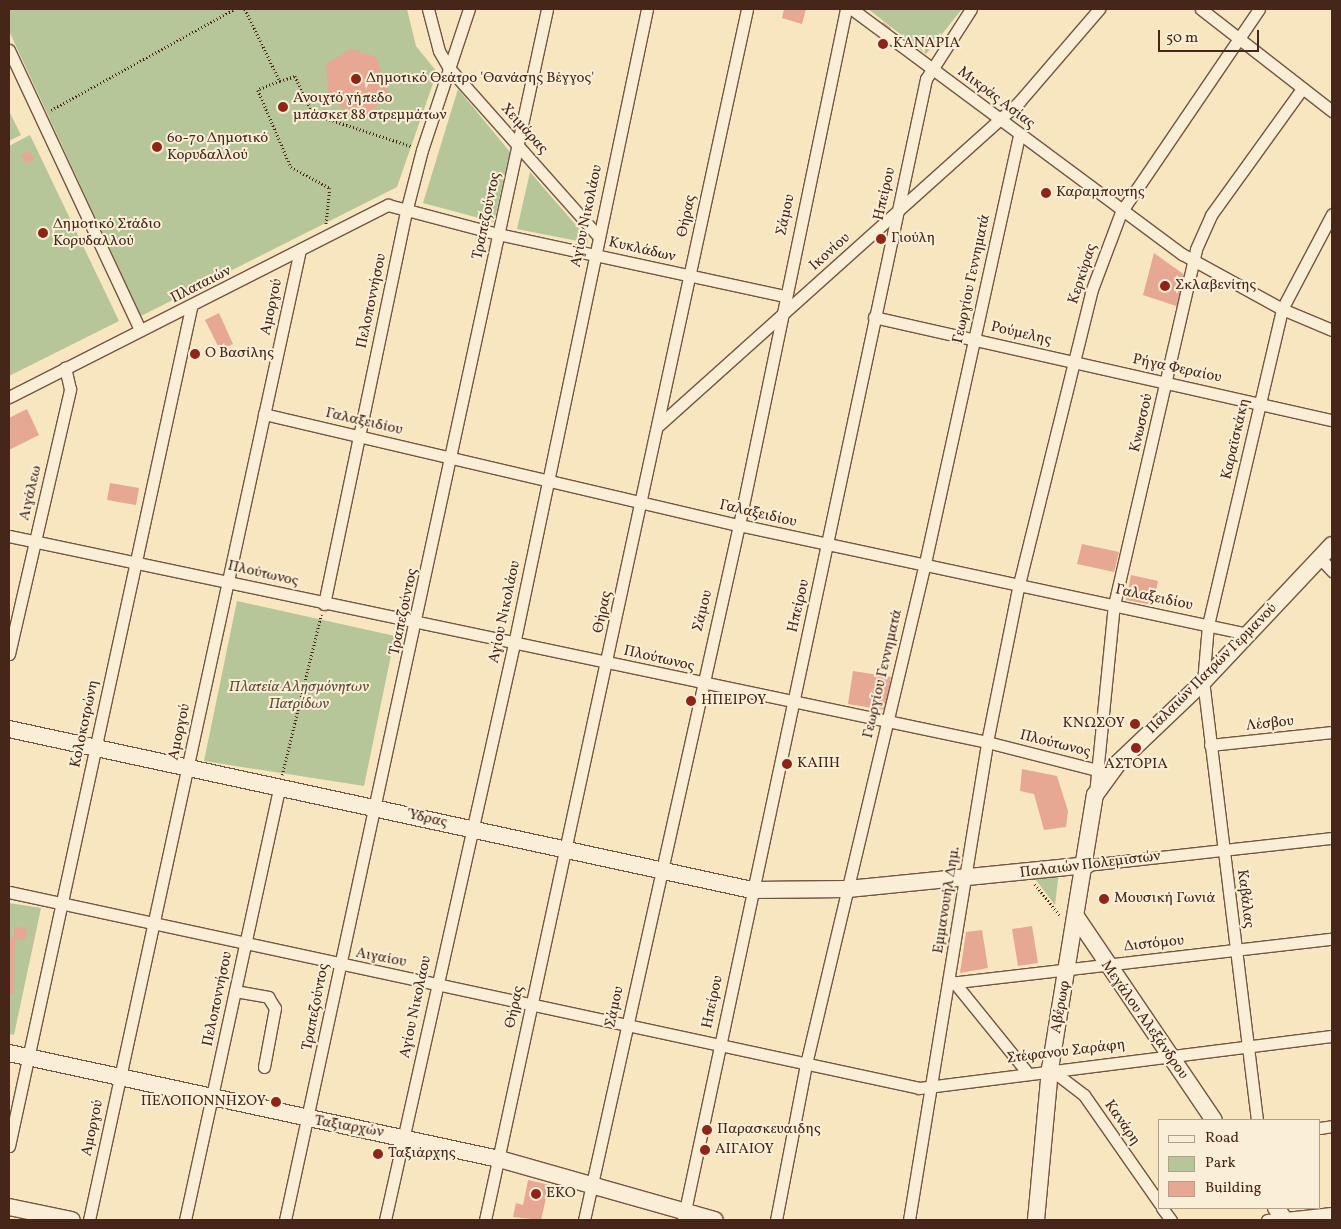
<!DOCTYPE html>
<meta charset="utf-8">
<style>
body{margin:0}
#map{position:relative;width:1341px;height:1229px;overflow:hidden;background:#f7e6c0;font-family:Vollkorn,serif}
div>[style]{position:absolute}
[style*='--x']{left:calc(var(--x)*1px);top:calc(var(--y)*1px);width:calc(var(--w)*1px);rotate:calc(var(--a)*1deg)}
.green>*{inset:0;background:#b6c698}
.building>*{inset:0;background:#e6a793}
.path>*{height:2.5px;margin-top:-1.25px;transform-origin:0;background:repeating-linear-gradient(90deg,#462619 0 1px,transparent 0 3.5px)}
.roads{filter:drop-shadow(1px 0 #725643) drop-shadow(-1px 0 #725643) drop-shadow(0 1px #725643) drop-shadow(0 -1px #725643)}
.street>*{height:11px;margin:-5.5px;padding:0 5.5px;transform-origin:5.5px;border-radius:5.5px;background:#faefd6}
.secondary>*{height:16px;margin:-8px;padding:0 8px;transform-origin:8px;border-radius:8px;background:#faefd6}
.dots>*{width:14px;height:14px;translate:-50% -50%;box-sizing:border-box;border:2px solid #faefd6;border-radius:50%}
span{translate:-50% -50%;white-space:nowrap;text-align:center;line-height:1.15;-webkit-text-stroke:4px #faefd6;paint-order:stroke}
.poi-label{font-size:15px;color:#462619}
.left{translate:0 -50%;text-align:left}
.right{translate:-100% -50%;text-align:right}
.street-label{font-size:15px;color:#462619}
.park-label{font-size:15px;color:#624e39;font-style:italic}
.frame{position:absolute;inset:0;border:10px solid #462619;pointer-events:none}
.legend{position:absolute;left:1158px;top:1119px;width:162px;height:90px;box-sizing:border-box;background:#faefd6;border:1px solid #b29f8a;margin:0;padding:6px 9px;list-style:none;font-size:15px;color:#462619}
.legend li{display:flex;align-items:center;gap:10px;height:25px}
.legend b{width:25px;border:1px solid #b29f8a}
.scale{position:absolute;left:1158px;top:30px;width:101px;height:22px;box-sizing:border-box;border:2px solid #462619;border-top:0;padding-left:6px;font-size:15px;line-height:18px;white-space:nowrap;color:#462619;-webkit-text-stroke:4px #faefd6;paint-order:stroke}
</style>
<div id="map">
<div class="green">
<i style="clip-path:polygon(9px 9px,407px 9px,416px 46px,437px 72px,397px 187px,141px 316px,9px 31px)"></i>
<i style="clip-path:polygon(868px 9px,962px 9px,926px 54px)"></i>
<i style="clip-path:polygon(458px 89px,510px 152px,494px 222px,423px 203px)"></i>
<i style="clip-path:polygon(9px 111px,21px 135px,9px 141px)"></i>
<i style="clip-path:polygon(30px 135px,119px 321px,9px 376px,9px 146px)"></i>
<i style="clip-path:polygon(530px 172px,587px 238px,588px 243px,517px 229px)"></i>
<i style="clip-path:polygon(237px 601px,395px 636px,364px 786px,204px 761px)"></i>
<i style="clip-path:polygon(1059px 872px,1055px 905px,1032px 875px)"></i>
<i style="clip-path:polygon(9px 903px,41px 908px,14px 1035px,9px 1034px)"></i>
</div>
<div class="building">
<i style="clip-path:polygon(784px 9px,806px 9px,802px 24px,782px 18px)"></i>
<i style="clip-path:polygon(883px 22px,891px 28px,888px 33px,879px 27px)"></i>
<i style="clip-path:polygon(351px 49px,376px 57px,389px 94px,365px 117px,329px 101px,326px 64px)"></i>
<i style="clip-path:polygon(30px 151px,34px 160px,26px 164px,21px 155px)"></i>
<i style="clip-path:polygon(1154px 253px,1186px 276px,1179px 307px,1143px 295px)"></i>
<i style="clip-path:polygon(219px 313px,233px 344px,220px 350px,205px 320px)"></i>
<i style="clip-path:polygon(27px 409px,39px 435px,9px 450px,9px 418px)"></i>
<i style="clip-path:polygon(110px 483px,139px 488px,136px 505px,107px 500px)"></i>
<i style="clip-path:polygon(1082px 544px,1119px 552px,1114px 572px,1077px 564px)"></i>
<i style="clip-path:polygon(1131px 575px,1158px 581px,1153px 605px,1126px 600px)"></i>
<i style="clip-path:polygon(853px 671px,891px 677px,885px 710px,848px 704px)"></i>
<i style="clip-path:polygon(1022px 769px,1057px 776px,1068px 811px,1066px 827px,1044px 830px,1034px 794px,1020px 791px)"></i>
<i style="clip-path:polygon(1032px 926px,1038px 963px,1018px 966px,1012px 929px)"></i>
<i style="clip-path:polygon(14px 927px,26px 927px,26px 940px,15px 940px,14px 994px,9px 994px,9px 937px,14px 937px)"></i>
<i style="clip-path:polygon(982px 930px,988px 968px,960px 973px,966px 932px)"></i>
<i style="clip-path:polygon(528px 1180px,549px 1185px,541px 1220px,513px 1217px,516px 1203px,523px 1205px)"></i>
</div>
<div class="path">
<i style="--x:245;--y:9;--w:80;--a:64.1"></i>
<i style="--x:280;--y:81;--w:16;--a:-18"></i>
<i style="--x:295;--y:76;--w:42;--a:64.7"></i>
<i style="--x:313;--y:114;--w:103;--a:18.1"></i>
<i style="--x:280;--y:81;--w:24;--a:158"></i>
<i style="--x:258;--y:90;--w:84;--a:66.8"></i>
<i style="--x:291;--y:167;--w:44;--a:28.3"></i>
<i style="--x:330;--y:188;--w:36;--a:96"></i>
<i style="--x:51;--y:110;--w:210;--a:-28.8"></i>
<i style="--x:282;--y:775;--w:165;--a:-76.3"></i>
<i style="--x:1035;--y:884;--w:42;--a:51.8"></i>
</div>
<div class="roads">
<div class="street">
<i style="--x:428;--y:9;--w:43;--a:75.3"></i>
<i style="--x:439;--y:51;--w:20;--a:60"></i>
<i style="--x:449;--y:68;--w:225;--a:48.4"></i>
<i style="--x:852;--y:9;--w:411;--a:36.6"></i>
<i style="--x:1182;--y:254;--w:114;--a:28.8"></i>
<i style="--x:1282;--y:309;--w:54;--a:22.8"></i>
<i style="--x:1201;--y:9;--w:166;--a:37.9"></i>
<i style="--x:9;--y:50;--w:309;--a:64.9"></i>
<i style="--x:874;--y:317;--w:469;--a:12.7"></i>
<i style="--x:9;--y:397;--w:425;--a:-26.9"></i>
<i style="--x:388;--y:205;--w:114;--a:14.8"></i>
<i style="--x:498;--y:234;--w:293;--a:12.2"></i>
<i style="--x:264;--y:414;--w:488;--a:13.2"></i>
<i style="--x:739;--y:525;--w:521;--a:12.09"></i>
<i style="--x:659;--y:425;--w:484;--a:-41.9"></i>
<i style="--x:1019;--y:102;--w:123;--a:-49.3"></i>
<i style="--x:9;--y:536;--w:999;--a:11.89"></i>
<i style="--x:987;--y:742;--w:114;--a:14.3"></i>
<i style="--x:1320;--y:558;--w:18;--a:47"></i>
<i style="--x:324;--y:604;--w:405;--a:-78.2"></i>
<i style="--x:407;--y:208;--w:60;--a:-75.5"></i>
<i style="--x:422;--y:150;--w:149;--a:-71.6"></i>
<i style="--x:9;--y:654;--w:272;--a:-77"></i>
<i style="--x:70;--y:389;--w:22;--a:-103"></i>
<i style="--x:1210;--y:745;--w:123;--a:-6.1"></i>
<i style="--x:1095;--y:794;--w:190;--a:-84.3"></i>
<i style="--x:1114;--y:605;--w:365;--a:-77"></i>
<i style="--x:1196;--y:249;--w:37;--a:-66"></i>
<i style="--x:1211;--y:215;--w:155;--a:-54.2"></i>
<i style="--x:1087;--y:865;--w:246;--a:-6.3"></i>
<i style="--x:9;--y:892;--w:931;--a:12.15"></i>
<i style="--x:919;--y:1088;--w:416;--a:-7.2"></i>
<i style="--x:954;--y:982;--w:114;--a:51"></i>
<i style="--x:949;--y:983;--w:386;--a:-6.6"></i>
<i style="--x:235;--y:991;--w:34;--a:10"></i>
<i style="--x:268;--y:997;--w:13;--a:58"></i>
<i style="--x:275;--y:1008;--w:60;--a:100.6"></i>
<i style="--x:1050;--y:1069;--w:43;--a:37.4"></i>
<i style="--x:1084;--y:1095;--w:133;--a:55.1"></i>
<i style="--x:1257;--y:1120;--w:441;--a:-97"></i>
<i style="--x:1203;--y:682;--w:57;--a:-85"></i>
<i style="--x:1208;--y:625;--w:325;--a:-76.8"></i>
<i style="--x:1282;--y:309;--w:107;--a:-62.2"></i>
<i style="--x:1320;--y:1128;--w:12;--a:-9"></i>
<i style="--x:9;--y:1146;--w:858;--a:-77.75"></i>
<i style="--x:1162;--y:1208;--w:15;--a:53"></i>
<i style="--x:89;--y:1220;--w:993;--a:-77.73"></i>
<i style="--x:185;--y:1220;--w:445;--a:-77.7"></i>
<i style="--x:285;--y:1220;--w:1239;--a:-77.79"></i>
<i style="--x:385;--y:1220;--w:590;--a:-77.38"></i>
<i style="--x:514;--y:644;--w:649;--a:-78.17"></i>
<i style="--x:485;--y:1220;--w:1239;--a:-77.79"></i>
<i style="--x:584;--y:1220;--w:712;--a:-77.43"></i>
<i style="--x:739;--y:525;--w:527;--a:-78.28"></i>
<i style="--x:683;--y:1220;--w:1167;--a:-77.98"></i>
<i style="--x:926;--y:79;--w:83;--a:-57.3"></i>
<i style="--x:776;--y:1220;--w:159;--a:-79.1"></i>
<i style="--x:806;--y:1064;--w:515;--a:-76.64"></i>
<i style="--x:925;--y:563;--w:438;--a:-77.6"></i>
<i style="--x:909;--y:1220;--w:484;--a:-80.7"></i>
<i style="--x:987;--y:742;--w:161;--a:-78.6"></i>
<i style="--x:1019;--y:584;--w:301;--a:-76.1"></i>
<i style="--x:1091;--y:292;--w:85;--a:-69.4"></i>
<i style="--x:1121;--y:212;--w:245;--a:-55.8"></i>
<i style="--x:1267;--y:1220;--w:65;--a:-6.1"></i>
</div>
<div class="secondary">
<i style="--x:9;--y:729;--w:760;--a:12.23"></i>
<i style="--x:752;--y:890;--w:96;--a:-0.6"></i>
<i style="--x:848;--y:889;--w:240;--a:-5.7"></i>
<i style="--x:1077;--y:918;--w:244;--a:55.9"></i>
<i style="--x:9;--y:1053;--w:501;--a:12.21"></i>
<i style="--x:499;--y:1159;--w:224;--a:15.8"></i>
<i style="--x:9;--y:1207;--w:64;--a:11.7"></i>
<i style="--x:1276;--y:1208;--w:15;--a:53"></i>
<i style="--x:1036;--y:1220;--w:152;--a:-84.7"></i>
<i style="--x:1050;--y:1069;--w:278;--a:-80.7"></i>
<i style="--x:1095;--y:795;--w:39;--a:-54"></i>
<i style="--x:1118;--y:763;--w:117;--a:-43.6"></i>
<i style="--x:1203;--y:682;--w:188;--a:-46.7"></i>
</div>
</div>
<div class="dots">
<i style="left:883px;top:44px;background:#8f2418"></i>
<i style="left:356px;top:79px;background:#8f2418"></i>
<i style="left:283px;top:107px;background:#8f2418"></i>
<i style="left:157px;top:147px;background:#8f2418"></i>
<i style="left:1046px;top:193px;background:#8f2418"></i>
<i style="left:43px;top:233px;background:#8f2418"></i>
<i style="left:881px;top:239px;background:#8f2418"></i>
<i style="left:1165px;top:286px;background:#8f2418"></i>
<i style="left:195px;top:354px;background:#8f2418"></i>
<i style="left:691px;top:701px;background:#8f2418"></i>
<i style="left:1135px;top:724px;background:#8f2418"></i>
<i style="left:1136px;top:748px;background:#8f2418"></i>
<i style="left:787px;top:764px;background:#8f2418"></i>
<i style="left:1104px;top:899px;background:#8f2418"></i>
<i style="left:276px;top:1102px;background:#8f2418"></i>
<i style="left:707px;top:1130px;background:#8f2418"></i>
<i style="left:705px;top:1150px;background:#8f2418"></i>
<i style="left:378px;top:1154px;background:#8f2418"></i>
<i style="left:536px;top:1194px;background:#8f2418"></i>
</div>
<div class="poi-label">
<span class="left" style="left:893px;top:44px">ΚΑΝΑΡΙΑ</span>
<span class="left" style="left:366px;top:79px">Δημοτικό Θεάτρο 'Θανάσης Βέγγος'</span>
<span class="left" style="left:293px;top:107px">Ανοιχτό γήπεδο<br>μπάσκετ 88 στρεμμάτων</span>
<span class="left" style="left:167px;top:147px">6ο-7ο Δημοτικό<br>Κορυδαλλού</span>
<span class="left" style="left:1056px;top:193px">Καραμπουτης</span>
<span class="left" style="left:53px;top:233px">Δημοτικό Στάδιο<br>Κορυδαλλού</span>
<span class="left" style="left:891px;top:239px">Γιούλη</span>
<span class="left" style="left:1175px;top:286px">Σκλαβενίτης</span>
<span class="left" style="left:205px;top:354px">Ο Βασίλης</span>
<span class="left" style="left:701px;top:701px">ΗΠΕΙΡΟΥ</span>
<span class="right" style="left:1125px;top:724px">ΚΝΩΣΟΥ</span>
<span class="left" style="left:797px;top:764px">ΚΑΠΗ</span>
<span style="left:1136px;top:765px">ΑΣΤΟΡΙΑ</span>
<span class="left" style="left:1114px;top:899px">Μουσική Γωνιά</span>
<span class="right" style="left:266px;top:1102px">ΠΕΛΟΠΟΝΝΗΣΟΥ</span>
<span class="left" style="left:717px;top:1130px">Παρασκευαιδης</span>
<span class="left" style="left:715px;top:1150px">ΑΙΓΑΙΟΥ</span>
<span class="left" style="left:388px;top:1154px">Ταξιάρχης</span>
<span class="left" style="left:546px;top:1194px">EKO</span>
</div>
<div class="street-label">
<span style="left:996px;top:98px;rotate:37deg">Μικράς Ασίας</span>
<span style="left:524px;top:129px;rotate:48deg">Χειμάρας</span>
<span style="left:885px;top:194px;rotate:-77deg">Ηπείρου</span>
<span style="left:786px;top:215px;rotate:-78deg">Σάμου</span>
<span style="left:487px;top:216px;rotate:-78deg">Τραπεζούντος</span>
<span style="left:587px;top:216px;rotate:-78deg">Αγίου Νικολάου</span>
<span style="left:687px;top:216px;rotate:-78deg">Θήρας</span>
<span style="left:642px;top:250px;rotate:13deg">Κυκλάδων</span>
<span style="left:830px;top:252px;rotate:-42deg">Ικονίου</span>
<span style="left:1083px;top:274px;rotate:-72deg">Κερκύρας</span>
<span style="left:972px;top:279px;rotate:-78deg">Γεωργίου Γεννηματά</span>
<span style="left:201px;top:285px;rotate:-27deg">Πλαταιών</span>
<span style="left:372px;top:301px;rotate:-78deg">Πελοποννήσου</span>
<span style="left:272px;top:307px;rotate:-78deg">Αμοργού</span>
<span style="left:1021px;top:334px;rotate:13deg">Ρούμελης</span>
<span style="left:1177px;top:369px;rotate:12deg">Ρήγα Φεραίου</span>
<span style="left:364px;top:422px;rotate:13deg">Γαλαξειδίου</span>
<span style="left:1142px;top:423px;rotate:-77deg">Κνωσσού</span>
<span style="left:1236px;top:439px;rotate:-77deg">Καραϊσκάκη</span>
<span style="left:31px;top:493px;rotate:-77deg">Αιγάλεω</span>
<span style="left:758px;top:514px;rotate:13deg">Γαλαξειδίου</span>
<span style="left:263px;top:574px;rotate:13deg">Πλούτωνος</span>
<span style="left:1154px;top:598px;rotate:12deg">Γαλαξειδίου</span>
<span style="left:799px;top:606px;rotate:-77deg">Ηπείρου</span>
<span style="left:703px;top:611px;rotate:-76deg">Σάμου</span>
<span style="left:404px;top:612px;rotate:-78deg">Τραπεζούντος</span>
<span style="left:505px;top:612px;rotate:-78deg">Αγίου Νικολάου</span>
<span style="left:603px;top:612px;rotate:-78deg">Θήρας</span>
<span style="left:659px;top:659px;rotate:13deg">Πλούτωνος</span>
<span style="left:1212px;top:669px;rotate:-45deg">Παλαιών Πατρών Γερμανού</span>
<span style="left:883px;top:674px;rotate:-77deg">Γεωργίου Γεννηματά</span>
<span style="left:85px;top:724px;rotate:-78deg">Κολοκοτρώνη</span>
<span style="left:1270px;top:724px;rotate:-6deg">Λέσβου</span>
<span style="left:180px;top:732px;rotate:-78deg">Αμοργού</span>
<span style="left:1055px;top:744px;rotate:14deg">Πλούτωνος</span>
<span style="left:428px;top:819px;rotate:13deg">Ύδρας</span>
<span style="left:1090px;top:865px;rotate:-7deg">Παλαιών Πολεμιστών</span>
<span style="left:1245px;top:899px;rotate:83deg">Καβάλας</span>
<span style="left:947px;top:900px;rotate:-81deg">Εμμανουήλ Δημ.</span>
<span style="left:1154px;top:944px;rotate:-6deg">Διστόμου</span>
<span style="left:381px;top:958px;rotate:11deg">Αιγαίου</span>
<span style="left:218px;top:999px;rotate:-78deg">Πελοποννήσου</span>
<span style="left:713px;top:1002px;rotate:-78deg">Ηπείρου</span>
<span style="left:316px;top:1007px;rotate:-79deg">Τραπεζούντος</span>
<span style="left:416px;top:1007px;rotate:-78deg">Αγίου Νικολάου</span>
<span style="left:515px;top:1007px;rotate:-78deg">Θήρας</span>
<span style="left:615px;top:1007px;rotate:-78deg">Σάμου</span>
<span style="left:1061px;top:1007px;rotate:-80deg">Αβέρωφ</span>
<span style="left:1144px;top:1020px;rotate:55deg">Μεγάλου Αλεξάνδρου</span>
<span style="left:1066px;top:1052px;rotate:-7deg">Στέφανου Σαράφη</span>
<span style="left:1122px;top:1123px;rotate:55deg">Κανάρη</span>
<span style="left:349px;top:1127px;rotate:10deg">Ταξιαρχών</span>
<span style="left:93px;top:1128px;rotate:-78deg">Αμοργού</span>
</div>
<div class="park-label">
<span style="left:299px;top:696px">Πλατεία Αλησμόνητων<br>Πατρίδων</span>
</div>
<div class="frame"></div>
<ul class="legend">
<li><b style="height:6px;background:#faefd6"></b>Road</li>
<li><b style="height:14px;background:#b6c698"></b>Park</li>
<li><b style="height:14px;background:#e6a793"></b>Building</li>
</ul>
<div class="scale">50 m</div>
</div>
